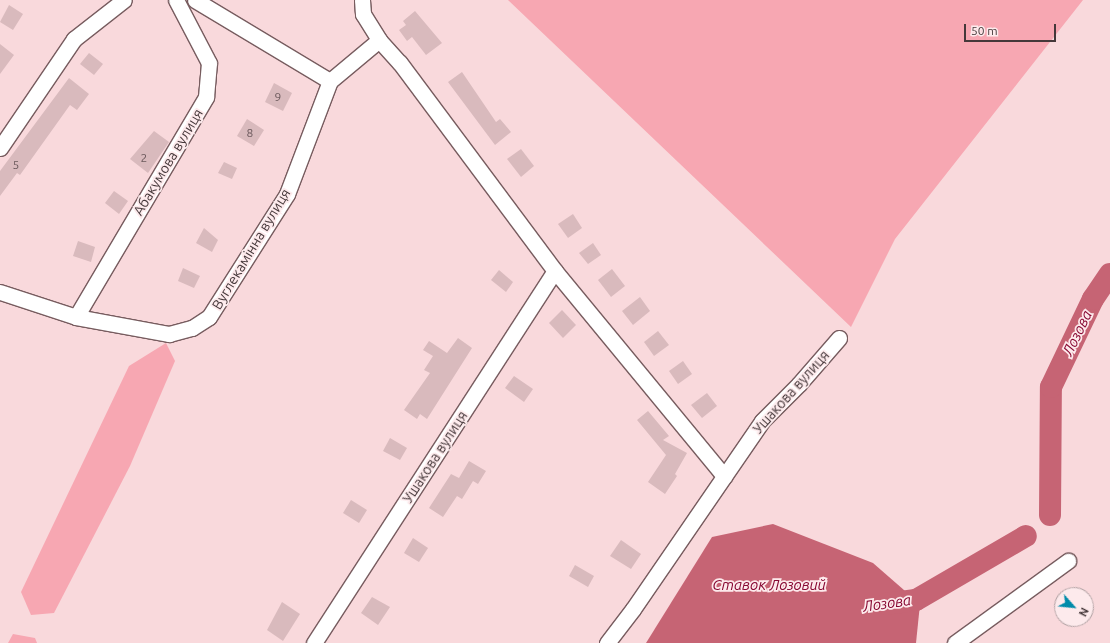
<!DOCTYPE html>
<meta charset="utf-8">
<style>
body{margin:0}
#map{position:relative;width:1110px;height:643px;overflow:hidden;background:#f9d9dc;font-family:Ubuntu,sans-serif}
div>[style]{position:absolute}
[style*='--x']{left:calc(var(--x)*1px);top:calc(var(--y)*1px);width:calc(var(--w)*1px);rotate:calc(var(--a)*1deg)}
.green>*{inset:0;background:#f7a7b2}
.water>*{inset:0;background:#c66474}
.river>*{height:22px;margin:-11px;padding:0 11px;transform-origin:11px;border-radius:11px;background:#c66474}
.building>*{inset:0;background:#d9babd}
.roads{filter:drop-shadow(1px 0 #775c5f) drop-shadow(-1px 0 #775c5f) drop-shadow(0 1px #775c5f) drop-shadow(0 -1px #775c5f)}
.minor>*{height:15px;margin:-7.5px;padding:0 7.5px;transform-origin:7.5px;border-radius:7.5px;background:#fff}
span{translate:-50% -50%;white-space:nowrap;text-align:center;line-height:1.15;-webkit-text-stroke:3.5px #fdeaec;paint-order:stroke}
.number-label{font-size:12px;color:#6a585b}
.number-label span{-webkit-text-stroke-width:0}
.street-label{font-size:14px;color:#45383a}
.water-label{font-size:15px;color:#880933;font-style:italic}
.north{position:absolute;left:1054px;top:587px;width:40px;height:40px;box-sizing:border-box;background:#fdeaec;border:1px solid #b3a3a5;border-radius:50%;rotate:117deg;font-size:11px;font-weight:700;line-height:16px;text-align:center;color:#45383a}
.north::after{content:'';display:block;margin:auto;width:14px;height:18px;background:#008baa;clip-path:polygon(50% 0,100% 100%,50% 72%,0 100%)}
.scale{position:absolute;left:964px;top:24px;width:92px;height:18px;box-sizing:border-box;border:2px solid #45383a;border-top:0;padding-left:5px;font-size:12px;line-height:14px;white-space:nowrap;color:#45383a;-webkit-text-stroke:3px #fdeaec;paint-order:stroke}
</style>
<div id="map">
<div class="green">
<i style="clip-path:polygon(508px 0,1083px 0,895px 239px,851px 327px)"></i>
<i style="clip-path:polygon(166px 343px,175px 361px,130px 466px,54px 613px,31px 615px,21px 592px,129px 366px)"></i>
<i style="clip-path:polygon(13px 634px,35px 638px,37px 643px,8px 643px)"></i>
</div>
<div class="water">
<i style="clip-path:polygon(773px 524px,873px 563px,920px 604px,916px 643px,646px 643px,712px 537px)"></i>
</div>
<div class="river">
<i style="--x:1050;--y:515;--w:128;--a:-89.6"></i>
<i style="--x:1051;--y:387;--w:98;--a:-64.5"></i>
<i style="--x:1093;--y:299;--w:30;--a:-56"></i>
<i style="--x:886;--y:604;--w:30;--a:-8"></i>
<i style="--x:916;--y:600;--w:127;--a:-30.2"></i>
</div>
<div class="building">
<i style="clip-path:polygon(9px 5px,23px 14px,13px 30px,0 22px)"></i>
<i style="clip-path:polygon(415px 11px,442px 43px,426px 55px,412px 37px,407px 41px,399px 30px,406px 25px,403px 21px)"></i>
<i style="clip-path:polygon(0 44px,14px 55px,0 74px)"></i>
<i style="clip-path:polygon(89px 53px,103px 64px,94px 75px,80px 64px)"></i>
<i style="clip-path:polygon(462px 72px,496px 122px,500px 119px,511px 132px,495px 145px,448px 82px)"></i>
<i style="clip-path:polygon(69px 78px,89px 94px,77px 110px,70px 105px,20px 175px,17px 173px,0 196px,0 171px)"></i>
<i style="clip-path:polygon(274px 83px,292px 93px,283px 111px,265px 102px)"></i>
<i style="clip-path:polygon(247px 119px,264px 130px,254px 146px,237px 136px)"></i>
<i style="clip-path:polygon(154px 131px,169px 142px,148px 173px,130px 159px)"></i>
<i style="clip-path:polygon(521px 149px,534px 166px,521px 177px,507px 159px)"></i>
<i style="clip-path:polygon(224px 162px,237px 168px,232px 179px,218px 173px)"></i>
<i style="clip-path:polygon(114px 191px,128px 201px,119px 214px,105px 203px)"></i>
<i style="clip-path:polygon(573px 214px,582px 228px,568px 238px,558px 224px)"></i>
<i style="clip-path:polygon(204px 228px,218px 240px,212px 252px,196px 243px)"></i>
<i style="clip-path:polygon(78px 241px,95px 247px,91px 262px,73px 256px)"></i>
<i style="clip-path:polygon(593px 243px,601px 255px,588px 264px,579px 253px)"></i>
<i style="clip-path:polygon(183px 268px,200px 276px,194px 288px,178px 281px)"></i>
<i style="clip-path:polygon(612px 269px,625px 286px,611px 297px,598px 280px)"></i>
<i style="clip-path:polygon(499px 270px,513px 282px,506px 292px,491px 280px)"></i>
<i style="clip-path:polygon(640px 297px,650px 311px,633px 325px,622px 311px)"></i>
<i style="clip-path:polygon(562px 310px,576px 325px,563px 338px,549px 323px)"></i>
<i style="clip-path:polygon(658px 331px,669px 345px,654px 356px,644px 342px)"></i>
<i style="clip-path:polygon(458px 338px,472px 348px,427px 419px,420px 414px,417px 419px,404px 410px,430px 373px,424px 370px,433px 356px,423px 350px,429px 341px,447px 353px)"></i>
<i style="clip-path:polygon(683px 361px,692px 374px,678px 384px,669px 371px)"></i>
<i style="clip-path:polygon(514px 376px,533px 389px,524px 402px,505px 388px)"></i>
<i style="clip-path:polygon(707px 393px,717px 406px,702px 418px,691px 405px)"></i>
<i style="clip-path:polygon(648px 411px,669px 436px,663px 440px,687px 453px,675px 474px,677px 476px,665px 494px,648px 482px,666px 455px,637px 420px)"></i>
<i style="clip-path:polygon(390px 438px,407px 448px,400px 460px,383px 451px)"></i>
<i style="clip-path:polygon(469px 461px,486px 471px,478px 484px,473px 481px,462px 499px,457px 496px,443px 517px,429px 508px,451px 474px,459px 478px)"></i>
<i style="clip-path:polygon(351px 500px,367px 510px,359px 523px,343px 513px)"></i>
<i style="clip-path:polygon(413px 538px,428px 548px,419px 562px,404px 553px)"></i>
<i style="clip-path:polygon(621px 540px,641px 554px,631px 569px,610px 556px)"></i>
<i style="clip-path:polygon(575px 565px,594px 576px,588px 587px,569px 576px)"></i>
<i style="clip-path:polygon(372px 597px,390px 607px,378px 625px,361px 613px)"></i>
<i style="clip-path:polygon(282px 602px,300px 614px,283px 641px,267px 630px)"></i>
</div>
<div class="roads">
<div class="minor">
<i style="--x:195;--y:0;--w:157;--a:31"></i>
<i style="--x:362;--y:0;--w:14;--a:86"></i>
<i style="--x:363;--y:14;--w:31;--a:58"></i>
<i style="--x:379;--y:40;--w:31;--a:48"></i>
<i style="--x:400;--y:63;--w:259;--a:53.3"></i>
<i style="--x:555;--y:271;--w:266;--a:50.5"></i>
<i style="--x:0;--y:148;--w:132;--a:-55.8"></i>
<i style="--x:74;--y:39;--w:63;--a:-38"></i>
<i style="--x:0;--y:292;--w:80;--a:18.2"></i>
<i style="--x:76;--y:317;--w:95;--a:10.4"></i>
<i style="--x:169;--y:334;--w:24;--a:-15"></i>
<i style="--x:192;--y:328;--w:20;--a:-33"></i>
<i style="--x:209;--y:317;--w:146;--a:-57.6"></i>
<i style="--x:287;--y:194;--w:121;--a:-69.2"></i>
<i style="--x:330;--y:81;--w:64;--a:-39.9"></i>
<i style="--x:76;--y:317;--w:256;--a:-59.4"></i>
<i style="--x:206;--y:97;--w:34;--a:-85"></i>
<i style="--x:209;--y:63;--w:71;--a:-117.6"></i>
<i style="--x:314;--y:643;--w:443;--a:-57.1"></i>
<i style="--x:607;--y:643;--w:43;--a:-52.6"></i>
<i style="--x:633;--y:609;--w:228;--a:-55.5"></i>
<i style="--x:762;--y:421;--w:52;--a:-45"></i>
<i style="--x:799;--y:384;--w:61;--a:-49"></i>
<i style="--x:955;--y:643;--w:140;--a:-36"></i>
</div>
</div>
<div class="number-label">
<span style="left:278px;top:97px">9</span>
<span style="left:250px;top:133px">8</span>
<span style="left:144px;top:158px">2</span>
<span style="left:16px;top:165px">5</span>
</div>
<div class="street-label">
<span style="left:168px;top:162px;rotate:-59deg">Абакумова вулиця</span>
<span style="left:251px;top:249px;rotate:-59deg">Вуглекамінна вулиця</span>
<span style="left:791px;top:392px;rotate:-48deg">Ушакова вулиця</span>
<span style="left:435px;top:457px;rotate:-57deg">Ушакова вулиця</span>
</div>
<div class="water-label">
<span style="left:1077px;top:333px;rotate:-64deg">Лозова</span>
<span style="left:769px;top:585px">Ставок Лозовий</span>
<span style="left:887px;top:603px;rotate:-8deg">Лозова</span>
</div>
<div class="north">N</div>
<div class="scale">50 m</div>
</div>
